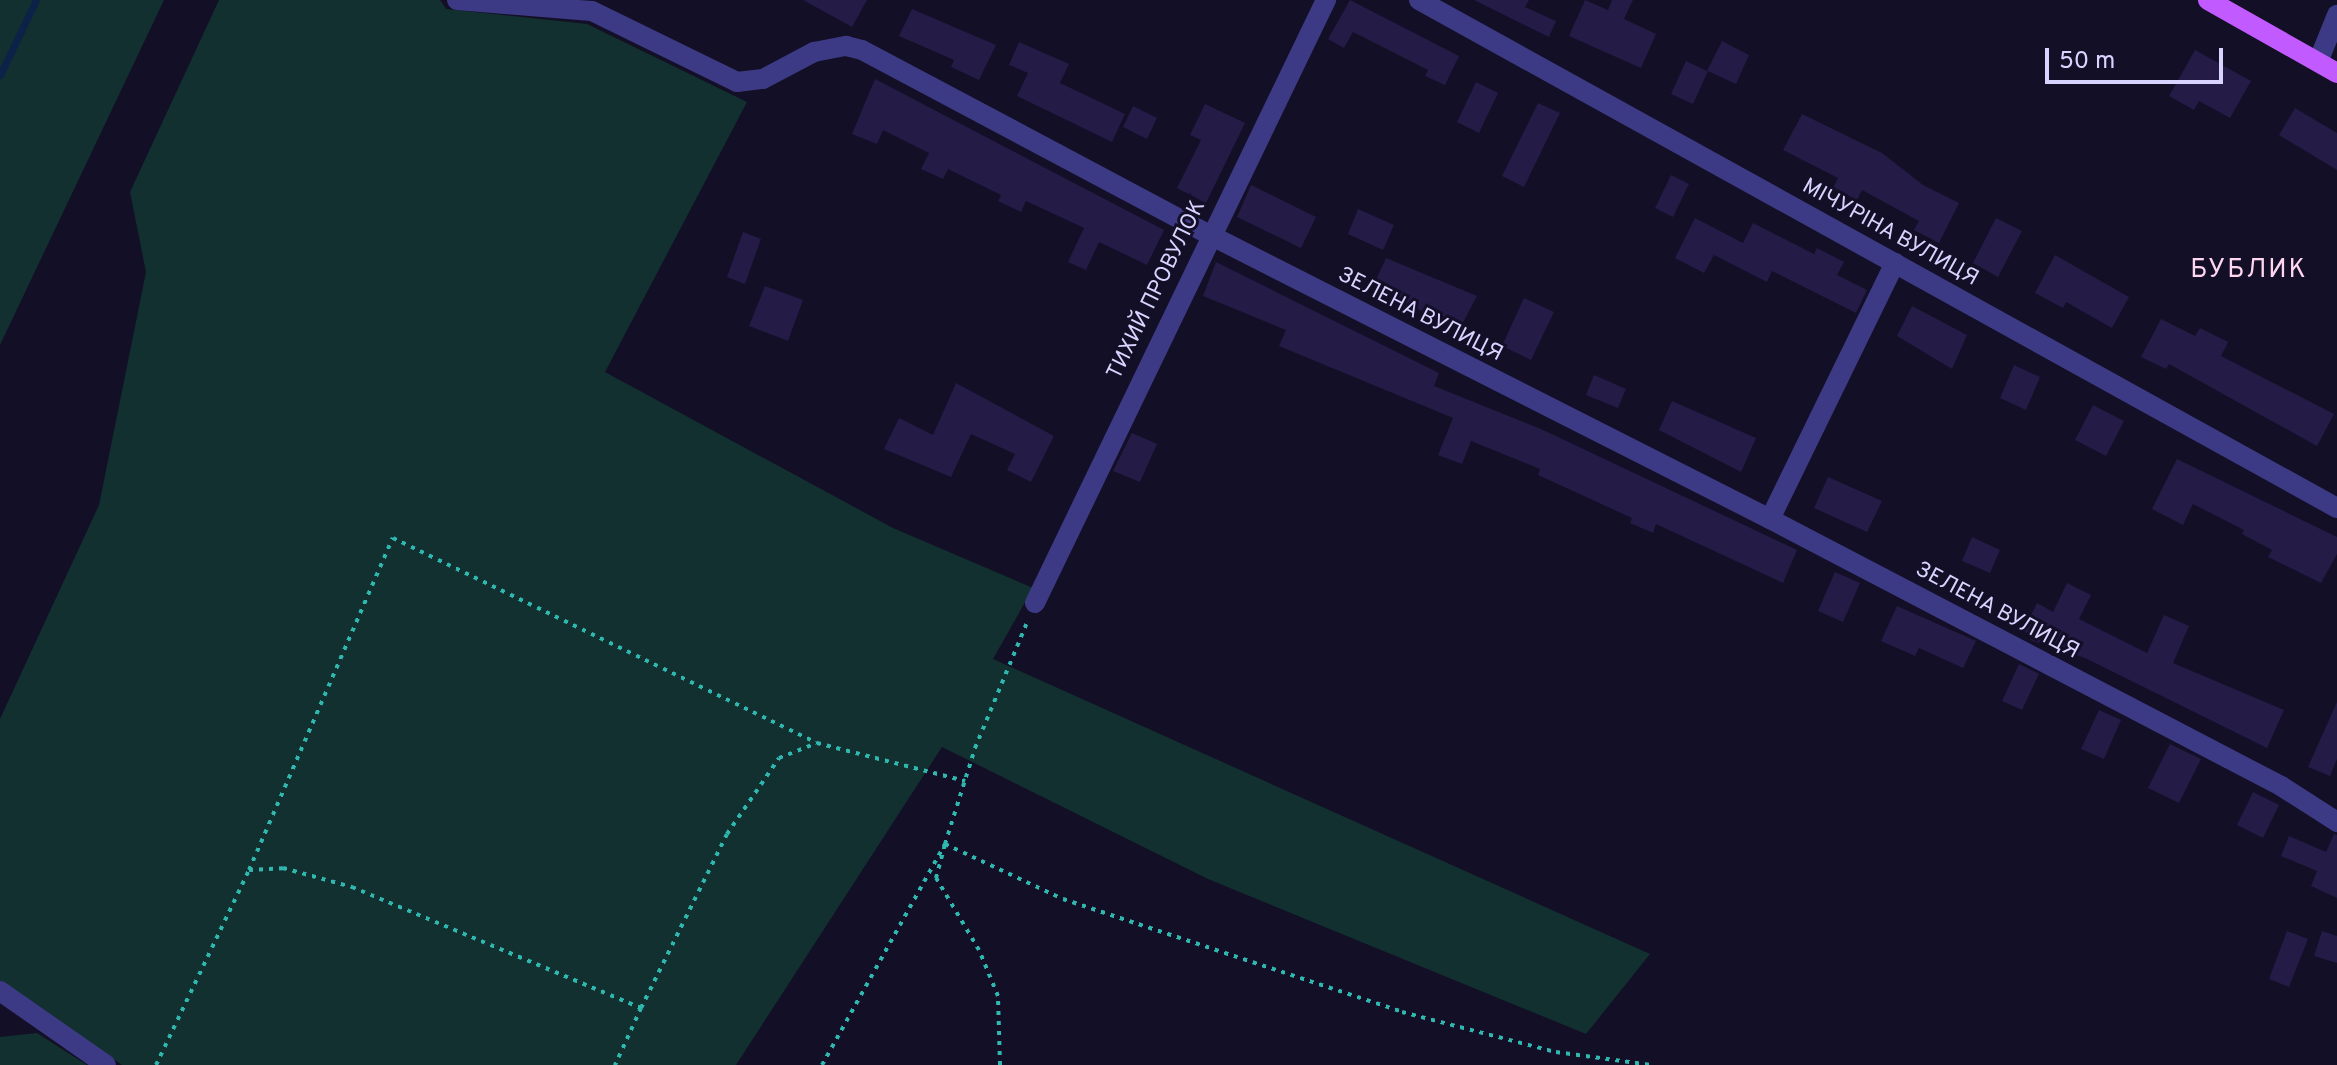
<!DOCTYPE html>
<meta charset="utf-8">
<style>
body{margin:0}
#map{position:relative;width:2337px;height:1065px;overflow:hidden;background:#130f26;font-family:Overpass,sans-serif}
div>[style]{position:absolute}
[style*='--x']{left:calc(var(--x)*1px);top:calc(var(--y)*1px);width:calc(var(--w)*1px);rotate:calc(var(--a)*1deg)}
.green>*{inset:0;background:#12302f}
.stream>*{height:7px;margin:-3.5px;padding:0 3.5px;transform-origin:3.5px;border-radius:3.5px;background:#0c2248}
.building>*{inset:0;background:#241b47}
.path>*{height:4px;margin-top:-2px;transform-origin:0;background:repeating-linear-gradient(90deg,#2fb8b0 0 4px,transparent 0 10px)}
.minor>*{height:20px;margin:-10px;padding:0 10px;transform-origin:10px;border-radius:10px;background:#3d3a85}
.major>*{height:20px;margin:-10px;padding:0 10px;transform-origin:10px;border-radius:10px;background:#c25bff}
span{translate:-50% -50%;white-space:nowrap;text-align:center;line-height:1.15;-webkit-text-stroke:6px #130f26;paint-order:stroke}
.street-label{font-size:22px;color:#d9d4ff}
.quarter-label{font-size:26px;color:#ffd6f0;letter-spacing:2px}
.scale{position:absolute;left:2045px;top:48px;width:178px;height:36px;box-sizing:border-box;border:4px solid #d9d4ff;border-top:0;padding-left:10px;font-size:24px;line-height:28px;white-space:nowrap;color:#d9d4ff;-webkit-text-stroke:6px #130f26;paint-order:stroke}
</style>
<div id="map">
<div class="green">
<i style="clip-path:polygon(0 0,164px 0,0 345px)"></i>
<i style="clip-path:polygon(219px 0,440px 0,446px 9px,587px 24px,747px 102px,605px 372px,893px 528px,1033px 588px,993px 659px,1650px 954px,1586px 1034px,1208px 879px,942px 747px,736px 1065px,122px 1065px,0 981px,0 719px,99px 505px,146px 272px,130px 192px)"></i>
<i style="clip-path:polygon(37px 1033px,87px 1065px,0 1065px,0 1037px)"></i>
</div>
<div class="stream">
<i style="--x:0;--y:75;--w:83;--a:-64.4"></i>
</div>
<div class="building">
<i style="clip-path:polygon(803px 0,867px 0,852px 27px)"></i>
<i style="clip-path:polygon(1350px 0,1459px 56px,1445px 85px,1425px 76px,1428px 70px,1353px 32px,1344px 48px,1328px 39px)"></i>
<i style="clip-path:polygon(1474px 0,1529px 0,1525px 7px,1556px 21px,1549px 37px)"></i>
<i style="clip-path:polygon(1585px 0,1608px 10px,1612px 0,1633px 0,1624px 19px,1656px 34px,1641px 68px,1569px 36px)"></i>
<i style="clip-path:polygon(912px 9px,996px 45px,979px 80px,951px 67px,954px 60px,899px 36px)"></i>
<i style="clip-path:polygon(1722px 41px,1749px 55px,1736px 84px,1708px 71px,1693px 104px,1671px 94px,1686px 61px,1707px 71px)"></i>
<i style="clip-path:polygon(1019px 42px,1069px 64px,1060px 83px,1125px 114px,1112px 142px,1017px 96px,1028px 73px,1009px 65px)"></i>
<i style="clip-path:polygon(2195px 50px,2251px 81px,2230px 118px,2199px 101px,2194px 110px,2169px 96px)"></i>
<i style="clip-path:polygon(875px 79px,1164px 230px,1147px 265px,1099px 242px,1086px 270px,1068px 262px,1084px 228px,1026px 201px,1021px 212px,998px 201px,1001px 195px,948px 169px,943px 179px,921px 169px,929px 153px,883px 130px,877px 144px,852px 134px)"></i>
<i style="clip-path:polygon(1476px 82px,1498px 93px,1479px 133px,1457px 122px)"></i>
<i style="clip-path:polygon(1538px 103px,1560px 113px,1524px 187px,1502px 176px)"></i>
<i style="clip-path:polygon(1205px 104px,1245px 123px,1206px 203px,1177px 188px,1201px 140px,1190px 135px)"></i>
<i style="clip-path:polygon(1133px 106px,1157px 118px,1147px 139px,1123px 127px)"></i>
<i style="clip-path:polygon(2295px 108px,2337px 133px,2337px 170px,2279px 135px)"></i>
<i style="clip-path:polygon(1802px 114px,1882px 153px,1923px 185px,1959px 203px,1939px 243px,1914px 230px,1919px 221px,1862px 190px,1857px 200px,1833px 188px,1838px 178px,1783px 150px)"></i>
<i style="clip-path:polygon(1671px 175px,1689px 184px,1673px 217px,1655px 208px)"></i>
<i style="clip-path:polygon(1251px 185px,1316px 217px,1301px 248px,1237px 217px)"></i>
<i style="clip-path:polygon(1358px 209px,1394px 225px,1383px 250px,1348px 234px)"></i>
<i style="clip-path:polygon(1695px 218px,1743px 243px,1753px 223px,1814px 254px,1817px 248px,1844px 262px,1837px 275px,1867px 290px,1856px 313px,1772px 271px,1767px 282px,1714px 255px,1704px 273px,1675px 258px)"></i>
<i style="clip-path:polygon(1996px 218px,2022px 231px,1998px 277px,1973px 263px)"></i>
<i style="clip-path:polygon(743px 232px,761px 239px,745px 284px,727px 277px)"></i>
<i style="clip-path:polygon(2055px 255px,2129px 297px,2112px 328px,2066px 302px,2063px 308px,2035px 293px)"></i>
<i style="clip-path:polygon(1386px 258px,1477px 296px,1459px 330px,1373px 286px)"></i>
<i style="clip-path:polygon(1216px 262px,1439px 373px,1434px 386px,1541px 429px,1797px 550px,1783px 583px,1656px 524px,1653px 533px,1630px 523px,1632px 518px,1538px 475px,1540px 469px,1471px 441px,1462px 464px,1438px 455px,1453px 418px,1279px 346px,1286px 330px,1203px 296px)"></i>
<i style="clip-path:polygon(765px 286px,803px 300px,788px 341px,749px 326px)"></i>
<i style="clip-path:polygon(1524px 298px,1554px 312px,1531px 360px,1502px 346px)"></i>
<i style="clip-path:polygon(1912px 306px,1967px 335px,1952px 369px,1897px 336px)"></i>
<i style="clip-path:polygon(2161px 319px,2195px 336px,2200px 328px,2228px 342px,2221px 356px,2334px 414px,2317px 446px,2169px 364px,2166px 369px,2141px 357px)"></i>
<i style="clip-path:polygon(2014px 365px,2040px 377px,2026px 410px,2000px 398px)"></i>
<i style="clip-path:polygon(1594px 375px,1626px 389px,1618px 408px,1586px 395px)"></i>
<i style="clip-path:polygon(956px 383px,1054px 436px,1031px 482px,1007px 470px,1015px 454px,971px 434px,951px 477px,884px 449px,899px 418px,933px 435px)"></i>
<i style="clip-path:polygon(1672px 401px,1756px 438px,1741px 472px,1659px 430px)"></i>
<i style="clip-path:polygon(2093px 405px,2124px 421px,2106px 456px,2075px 440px)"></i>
<i style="clip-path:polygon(1132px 433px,1157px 444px,1140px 482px,1113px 471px)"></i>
<i style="clip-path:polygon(2177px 459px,2337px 537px,2337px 554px,2321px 583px,2268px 557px,2272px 550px,2242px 534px,2244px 530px,2193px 504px,2183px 525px,2152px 509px)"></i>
<i style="clip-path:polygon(1828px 477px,1882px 501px,1867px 532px,1814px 508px)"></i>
<i style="clip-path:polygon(1972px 537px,2000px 550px,1990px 573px,1962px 561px)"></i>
<i style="clip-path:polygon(1835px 572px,1860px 583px,1843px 622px,1818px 611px)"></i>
<i style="clip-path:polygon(2067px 583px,2091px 595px,2079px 619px,2147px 653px,2164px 615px,2189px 626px,2173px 663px,2284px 710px,2267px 748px,2085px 658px,2030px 640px,2032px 636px,2023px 631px,2037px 603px,2053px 612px)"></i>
<i style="clip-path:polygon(1897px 606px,1976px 641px,1963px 668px,1919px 648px,1915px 656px,1881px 641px)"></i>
<i style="clip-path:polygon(2019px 664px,2039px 674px,2022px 710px,2002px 701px)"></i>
<i style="clip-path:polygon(2337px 702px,2337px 759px,2330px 776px,2308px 767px)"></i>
<i style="clip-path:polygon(2099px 710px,2121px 720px,2104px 759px,2081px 749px)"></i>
<i style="clip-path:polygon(2170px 744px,2201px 759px,2179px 803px,2148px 788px)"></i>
<i style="clip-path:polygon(2253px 792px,2279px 805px,2263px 838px,2237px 825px)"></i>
<i style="clip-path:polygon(2334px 834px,2337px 835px,2337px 898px,2311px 886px,2317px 871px,2281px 856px,2289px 836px,2326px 852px)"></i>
<i style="clip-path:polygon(2287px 931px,2308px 939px,2289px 987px,2269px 979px)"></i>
<i style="clip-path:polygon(2322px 931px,2337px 936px,2337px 963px,2314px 956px)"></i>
</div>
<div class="path">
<i style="--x:249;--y:870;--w:362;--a:-66.6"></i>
<i style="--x:393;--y:538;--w:471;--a:25.8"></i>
<i style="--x:641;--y:1008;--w:194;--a:-63.7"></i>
<i style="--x:727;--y:834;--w:92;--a:-55.6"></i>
<i style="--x:779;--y:758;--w:41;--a:-21.5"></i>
<i style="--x:817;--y:743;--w:153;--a:14.4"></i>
<i style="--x:156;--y:1065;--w:216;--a:-64.5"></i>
<i style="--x:249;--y:870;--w:34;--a:-3"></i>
<i style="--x:283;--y:868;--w:72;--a:15.4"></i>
<i style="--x:352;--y:887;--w:313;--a:22.7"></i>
<i style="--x:641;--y:1008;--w:63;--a:114.5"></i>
<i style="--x:822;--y:1065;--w:253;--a:-60.9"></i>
<i style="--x:945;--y:844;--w:101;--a:-72.6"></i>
<i style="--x:975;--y:748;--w:139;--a:-67.5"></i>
<i style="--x:1000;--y:1065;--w:69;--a:-91.7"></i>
<i style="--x:998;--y:996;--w:50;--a:-112.4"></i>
<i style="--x:979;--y:950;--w:84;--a:-120.8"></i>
<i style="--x:936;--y:878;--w:35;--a:-75"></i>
<i style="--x:945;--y:844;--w:130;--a:25"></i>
<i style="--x:1063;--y:899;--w:357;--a:18.4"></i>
<i style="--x:1402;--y:1012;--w:159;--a:14.6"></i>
<i style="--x:1556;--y:1052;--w:96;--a:7.8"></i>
</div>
<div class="minor">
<i style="--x:457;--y:0;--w:135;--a:4.7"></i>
<i style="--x:592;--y:11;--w:161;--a:26.1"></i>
<i style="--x:737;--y:82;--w:26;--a:-7"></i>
<i style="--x:763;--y:79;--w:58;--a:-27.9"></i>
<i style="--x:814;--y:52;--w:33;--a:-11"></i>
<i style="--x:846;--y:46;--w:16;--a:14"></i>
<i style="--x:862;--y:50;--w:394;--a:28"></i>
<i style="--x:1210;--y:235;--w:628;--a:26.89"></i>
<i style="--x:1770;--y:519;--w:577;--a:27.59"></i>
<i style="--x:2281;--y:786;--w:67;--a:32.7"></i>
<i style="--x:1419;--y:0;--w:1049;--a:28.96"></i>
<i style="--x:2318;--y:62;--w:51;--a:-68"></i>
<i style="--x:1770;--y:519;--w:285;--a:-64"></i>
<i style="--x:1035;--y:603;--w:670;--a:-64.24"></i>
<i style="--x:0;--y:991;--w:129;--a:34.9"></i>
</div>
<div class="major">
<i style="--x:2208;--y:0;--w:148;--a:29.5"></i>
</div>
<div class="street-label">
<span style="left:1890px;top:233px;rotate:29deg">МІЧУРІНА ВУЛИЦЯ</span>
<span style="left:1157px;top:290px;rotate:-64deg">ТИХИЙ ПРОВУЛОК</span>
<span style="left:1420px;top:315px;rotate:27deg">ЗЕЛЕНА ВУЛИЦЯ</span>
<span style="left:1997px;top:611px;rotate:28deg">ЗЕЛЕНА ВУЛИЦЯ</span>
</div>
<div class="quarter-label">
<span style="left:2249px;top:271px">БУБЛИК</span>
</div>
<div class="scale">50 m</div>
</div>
